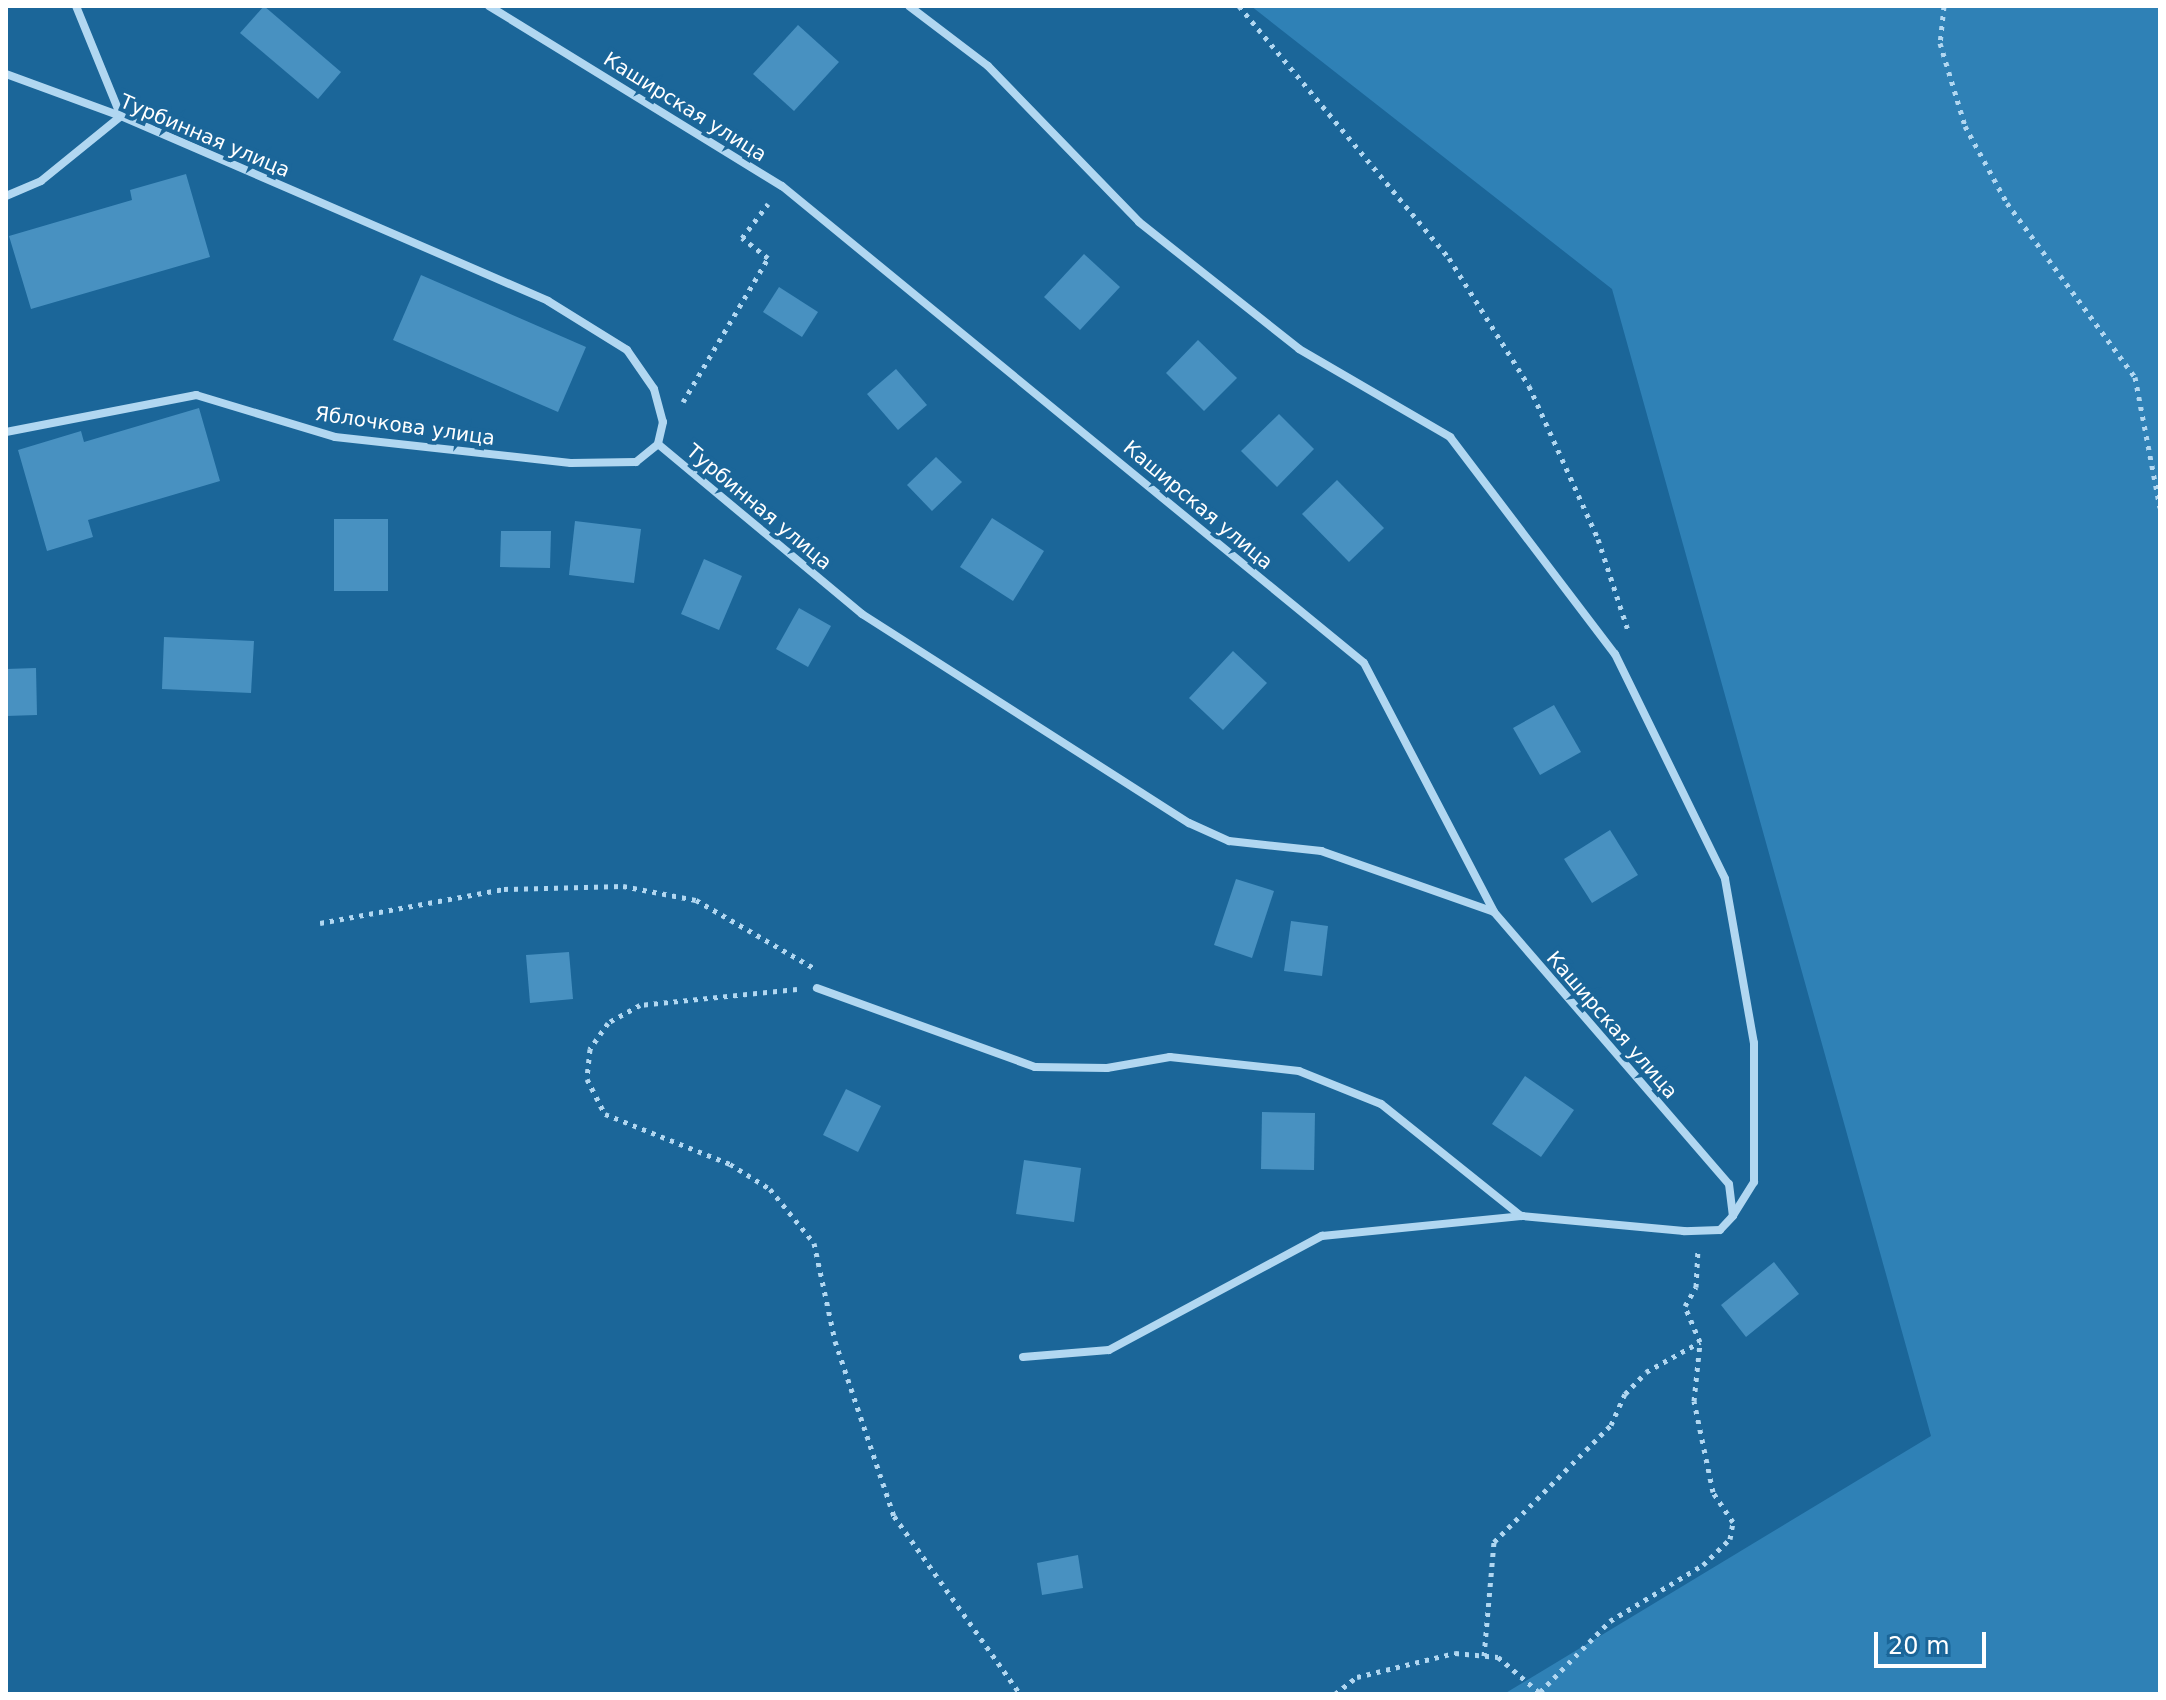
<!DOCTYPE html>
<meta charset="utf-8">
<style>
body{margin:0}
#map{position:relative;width:2166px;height:1700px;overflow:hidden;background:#1b6699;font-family:"DejaVu Sans",sans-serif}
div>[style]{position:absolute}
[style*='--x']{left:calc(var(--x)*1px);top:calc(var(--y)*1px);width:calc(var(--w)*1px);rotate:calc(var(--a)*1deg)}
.green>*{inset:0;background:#2f81b6}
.building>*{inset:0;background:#4891c1}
.path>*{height:5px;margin-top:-2.5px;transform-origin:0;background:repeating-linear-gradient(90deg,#b1d7f1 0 4px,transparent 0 10px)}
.minor>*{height:8px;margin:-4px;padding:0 4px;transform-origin:4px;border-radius:4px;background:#b1d7f1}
span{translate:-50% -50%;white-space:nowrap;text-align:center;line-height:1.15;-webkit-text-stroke:8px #1b6699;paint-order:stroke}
.street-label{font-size:20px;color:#fff}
.frame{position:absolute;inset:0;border:8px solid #fff;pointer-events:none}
.scale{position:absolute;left:1874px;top:1632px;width:112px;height:36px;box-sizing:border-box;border:4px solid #fff;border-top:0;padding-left:10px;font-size:24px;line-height:28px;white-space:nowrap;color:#fff;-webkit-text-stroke:6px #1b6699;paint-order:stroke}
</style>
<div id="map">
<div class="green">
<i style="clip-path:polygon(1251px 6px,2160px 6px,2160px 1694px,1504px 1694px,1931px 1436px,1612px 289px)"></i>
</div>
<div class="building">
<i style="clip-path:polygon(264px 6px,341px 72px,318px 99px,240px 33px)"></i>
<i style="clip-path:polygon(798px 25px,839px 62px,794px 111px,753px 74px)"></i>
<i style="clip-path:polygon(186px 174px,210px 257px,31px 309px,9px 236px,132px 200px,130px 190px)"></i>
<i style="clip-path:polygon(1084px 254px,1120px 287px,1080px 330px,1044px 297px)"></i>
<i style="clip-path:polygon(421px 275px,586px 347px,558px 412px,393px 340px)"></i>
<i style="clip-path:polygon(779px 287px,818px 312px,802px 337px,763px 312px)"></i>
<i style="clip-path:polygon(1198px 340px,1237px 378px,1204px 411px,1166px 373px)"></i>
<i style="clip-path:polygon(896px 369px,927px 405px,898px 430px,867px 394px)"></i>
<i style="clip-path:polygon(199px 408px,220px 481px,88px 520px,93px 537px,47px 551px,18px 450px,81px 431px,84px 442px)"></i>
<i style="clip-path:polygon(1279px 414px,1314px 449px,1277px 487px,1241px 451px)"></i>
<i style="clip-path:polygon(936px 457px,962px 482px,932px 511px,907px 485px)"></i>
<i style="clip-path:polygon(1337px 480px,1384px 528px,1349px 562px,1302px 514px)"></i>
<i style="clip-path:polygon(992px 518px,1044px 551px,1013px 601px,960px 567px)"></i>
<i style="clip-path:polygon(334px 519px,388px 519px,388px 591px,334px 591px)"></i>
<i style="clip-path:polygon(575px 521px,641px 529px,634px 583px,569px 575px)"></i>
<i style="clip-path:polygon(501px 531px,551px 531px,550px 568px,500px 567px)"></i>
<i style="clip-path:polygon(704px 559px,742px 576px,719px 630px,681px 614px)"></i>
<i style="clip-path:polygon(799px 608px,831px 626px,808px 667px,776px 649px)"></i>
<i style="clip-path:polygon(164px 637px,254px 641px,251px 693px,162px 689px)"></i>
<i style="clip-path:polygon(1233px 651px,1267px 683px,1223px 730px,1189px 698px)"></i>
<i style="clip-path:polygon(36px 668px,37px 715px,6px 716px,6px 669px)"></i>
<i style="clip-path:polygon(1554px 705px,1581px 752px,1540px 775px,1513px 728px)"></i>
<i style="clip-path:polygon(1610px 830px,1638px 875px,1592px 903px,1564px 859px)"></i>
<i style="clip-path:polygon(1236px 879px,1274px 891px,1252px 958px,1214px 945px)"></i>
<i style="clip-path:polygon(1291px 921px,1328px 926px,1322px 976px,1284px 971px)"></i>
<i style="clip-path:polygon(569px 952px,573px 999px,530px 1003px,526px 955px)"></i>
<i style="clip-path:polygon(1525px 1076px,1574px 1110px,1541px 1157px,1492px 1124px)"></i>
<i style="clip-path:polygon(846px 1089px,881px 1106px,858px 1152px,823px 1135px)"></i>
<i style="clip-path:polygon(1262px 1112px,1315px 1113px,1314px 1170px,1261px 1169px)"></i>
<i style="clip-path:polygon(1024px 1160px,1081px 1168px,1074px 1222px,1016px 1214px)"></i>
<i style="clip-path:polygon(1774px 1262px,1799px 1294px,1746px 1337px,1721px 1305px)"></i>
<i style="clip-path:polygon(1078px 1555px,1083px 1588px,1042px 1595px,1037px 1563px)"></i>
</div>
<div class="path">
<i style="--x:1239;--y:6;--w:328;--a:50.2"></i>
<i style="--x:1449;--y:258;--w:151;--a:58"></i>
<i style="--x:1529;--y:386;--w:168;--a:65.7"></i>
<i style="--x:1598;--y:539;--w:96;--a:71.8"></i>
<i style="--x:1944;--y:6;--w:37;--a:96"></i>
<i style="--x:1940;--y:43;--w:87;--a:73.2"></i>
<i style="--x:1965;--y:126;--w:88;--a:61.4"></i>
<i style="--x:2007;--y:203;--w:216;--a:53.7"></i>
<i style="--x:2135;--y:377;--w:133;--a:79.2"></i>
<i style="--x:683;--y:402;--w:167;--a:-59.4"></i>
<i style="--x:768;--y:258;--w:33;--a:-142"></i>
<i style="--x:742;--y:238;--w:43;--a:-52.6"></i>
<i style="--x:320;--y:923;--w:187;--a:-10.5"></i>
<i style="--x:504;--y:889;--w:119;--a:-1.4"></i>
<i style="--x:623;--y:886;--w:74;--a:10.9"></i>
<i style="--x:696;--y:900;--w:136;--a:30"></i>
<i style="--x:797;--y:989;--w:158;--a:174.2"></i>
<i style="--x:640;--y:1005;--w:37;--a:151"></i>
<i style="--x:608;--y:1023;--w:32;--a:125"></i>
<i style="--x:590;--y:1049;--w:30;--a:96"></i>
<i style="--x:587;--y:1079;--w:39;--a:63"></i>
<i style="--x:605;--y:1114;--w:135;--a:21.8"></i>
<i style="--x:730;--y:1164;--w:47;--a:32"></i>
<i style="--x:770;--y:1189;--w:70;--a:50.8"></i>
<i style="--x:814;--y:1243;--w:100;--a:77.9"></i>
<i style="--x:835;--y:1341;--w:185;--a:71.4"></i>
<i style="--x:894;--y:1516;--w:218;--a:54.7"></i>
<i style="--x:1484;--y:1656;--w:114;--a:-85"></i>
<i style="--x:1494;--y:1542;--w:165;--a:-45"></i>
<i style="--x:1611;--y:1425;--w:34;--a:-66"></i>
<i style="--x:1625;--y:1394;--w:30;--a:-46"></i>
<i style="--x:1646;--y:1372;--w:62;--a:-29.1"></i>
<i style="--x:1700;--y:1342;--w:39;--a:-113"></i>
<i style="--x:1685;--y:1306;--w:22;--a:-60"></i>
<i style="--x:1696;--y:1287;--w:36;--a:-87"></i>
<i style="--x:1540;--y:1692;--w:100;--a:-45.4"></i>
<i style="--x:1610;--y:1621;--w:109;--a:-31.1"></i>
<i style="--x:1703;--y:1565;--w:37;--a:-44"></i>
<i style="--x:1730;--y:1539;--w:17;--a:-80"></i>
<i style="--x:1733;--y:1522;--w:36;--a:-124"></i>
<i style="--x:1713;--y:1492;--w:93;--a:-101.8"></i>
<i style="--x:1694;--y:1401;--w:58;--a:-84.1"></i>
<i style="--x:1335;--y:1694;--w:28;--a:-38"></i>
<i style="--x:1357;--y:1677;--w:101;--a:-13.8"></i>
<i style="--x:1455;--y:1653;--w:43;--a:5.3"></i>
<i style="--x:1498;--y:1657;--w:55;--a:40.6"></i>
</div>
<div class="minor">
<i style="--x:76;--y:6;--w:119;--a:67.8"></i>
<i style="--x:489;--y:6;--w:344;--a:31.6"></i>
<i style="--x:782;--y:186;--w:752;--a:39.34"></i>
<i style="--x:1364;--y:663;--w:281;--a:62.4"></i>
<i style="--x:1494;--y:912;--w:359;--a:49.2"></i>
<i style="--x:1729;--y:1184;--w:32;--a:83"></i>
<i style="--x:1733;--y:1216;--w:19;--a:133"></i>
<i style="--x:1720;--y:1230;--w:36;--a:178"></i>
<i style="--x:1684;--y:1231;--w:164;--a:-174.7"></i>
<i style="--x:1521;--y:1216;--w:179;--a:-141.3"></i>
<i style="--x:1381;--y:1104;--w:88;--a:-158.1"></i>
<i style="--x:1299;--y:1071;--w:130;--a:-173.8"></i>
<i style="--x:1170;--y:1057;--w:64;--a:170.1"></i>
<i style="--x:1107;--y:1068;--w:72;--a:-179.2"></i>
<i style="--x:1035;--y:1067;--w:232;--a:-160.1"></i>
<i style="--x:909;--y:6;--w:99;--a:37.2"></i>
<i style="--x:988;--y:66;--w:217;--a:45.9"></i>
<i style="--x:1139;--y:222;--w:204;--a:38.4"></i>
<i style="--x:1299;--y:349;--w:175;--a:30.2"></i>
<i style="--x:1450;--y:437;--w:273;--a:52.8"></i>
<i style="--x:1615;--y:654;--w:250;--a:63.9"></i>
<i style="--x:1725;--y:879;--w:167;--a:80"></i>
<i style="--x:1754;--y:1043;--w:139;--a:90"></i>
<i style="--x:1754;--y:1182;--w:40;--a:122"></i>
<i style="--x:6;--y:74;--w:122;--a:20.1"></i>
<i style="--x:121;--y:116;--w:465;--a:23.4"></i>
<i style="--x:548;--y:301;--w:93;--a:31.8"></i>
<i style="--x:627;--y:350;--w:47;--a:55.3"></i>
<i style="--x:654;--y:389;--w:34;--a:75"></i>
<i style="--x:663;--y:422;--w:23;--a:103"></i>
<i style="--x:658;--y:444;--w:266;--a:39.8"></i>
<i style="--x:862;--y:614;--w:388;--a:32.6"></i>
<i style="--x:1189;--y:823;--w:44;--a:24.2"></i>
<i style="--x:1229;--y:841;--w:93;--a:6.2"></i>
<i style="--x:1321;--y:851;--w:183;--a:19.4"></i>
<i style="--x:6;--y:196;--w:38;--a:-23"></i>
<i style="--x:41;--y:181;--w:103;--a:-39.1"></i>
<i style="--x:6;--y:432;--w:194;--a:-11"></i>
<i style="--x:196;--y:395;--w:145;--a:16.8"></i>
<i style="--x:335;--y:437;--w:237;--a:6.3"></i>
<i style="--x:571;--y:463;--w:65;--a:-0.9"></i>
<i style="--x:636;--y:462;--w:28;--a:-39"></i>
<i style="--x:1023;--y:1357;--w:86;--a:-4.7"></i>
<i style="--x:1109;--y:1350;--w:242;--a:-28.2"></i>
<i style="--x:1322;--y:1236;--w:200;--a:-5.7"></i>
</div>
<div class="street-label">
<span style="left:685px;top:107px;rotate:32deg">Каширская улица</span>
<span style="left:205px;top:136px;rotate:23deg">Турбинная улица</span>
<span style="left:405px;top:426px;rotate:8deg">Яблочкова улица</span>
<span style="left:1198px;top:505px;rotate:40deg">Каширская улица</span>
<span style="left:759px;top:507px;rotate:40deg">Турбинная улица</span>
<span style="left:1612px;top:1025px;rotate:49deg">Каширская улица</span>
</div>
<div class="frame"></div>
<div class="scale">20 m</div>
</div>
